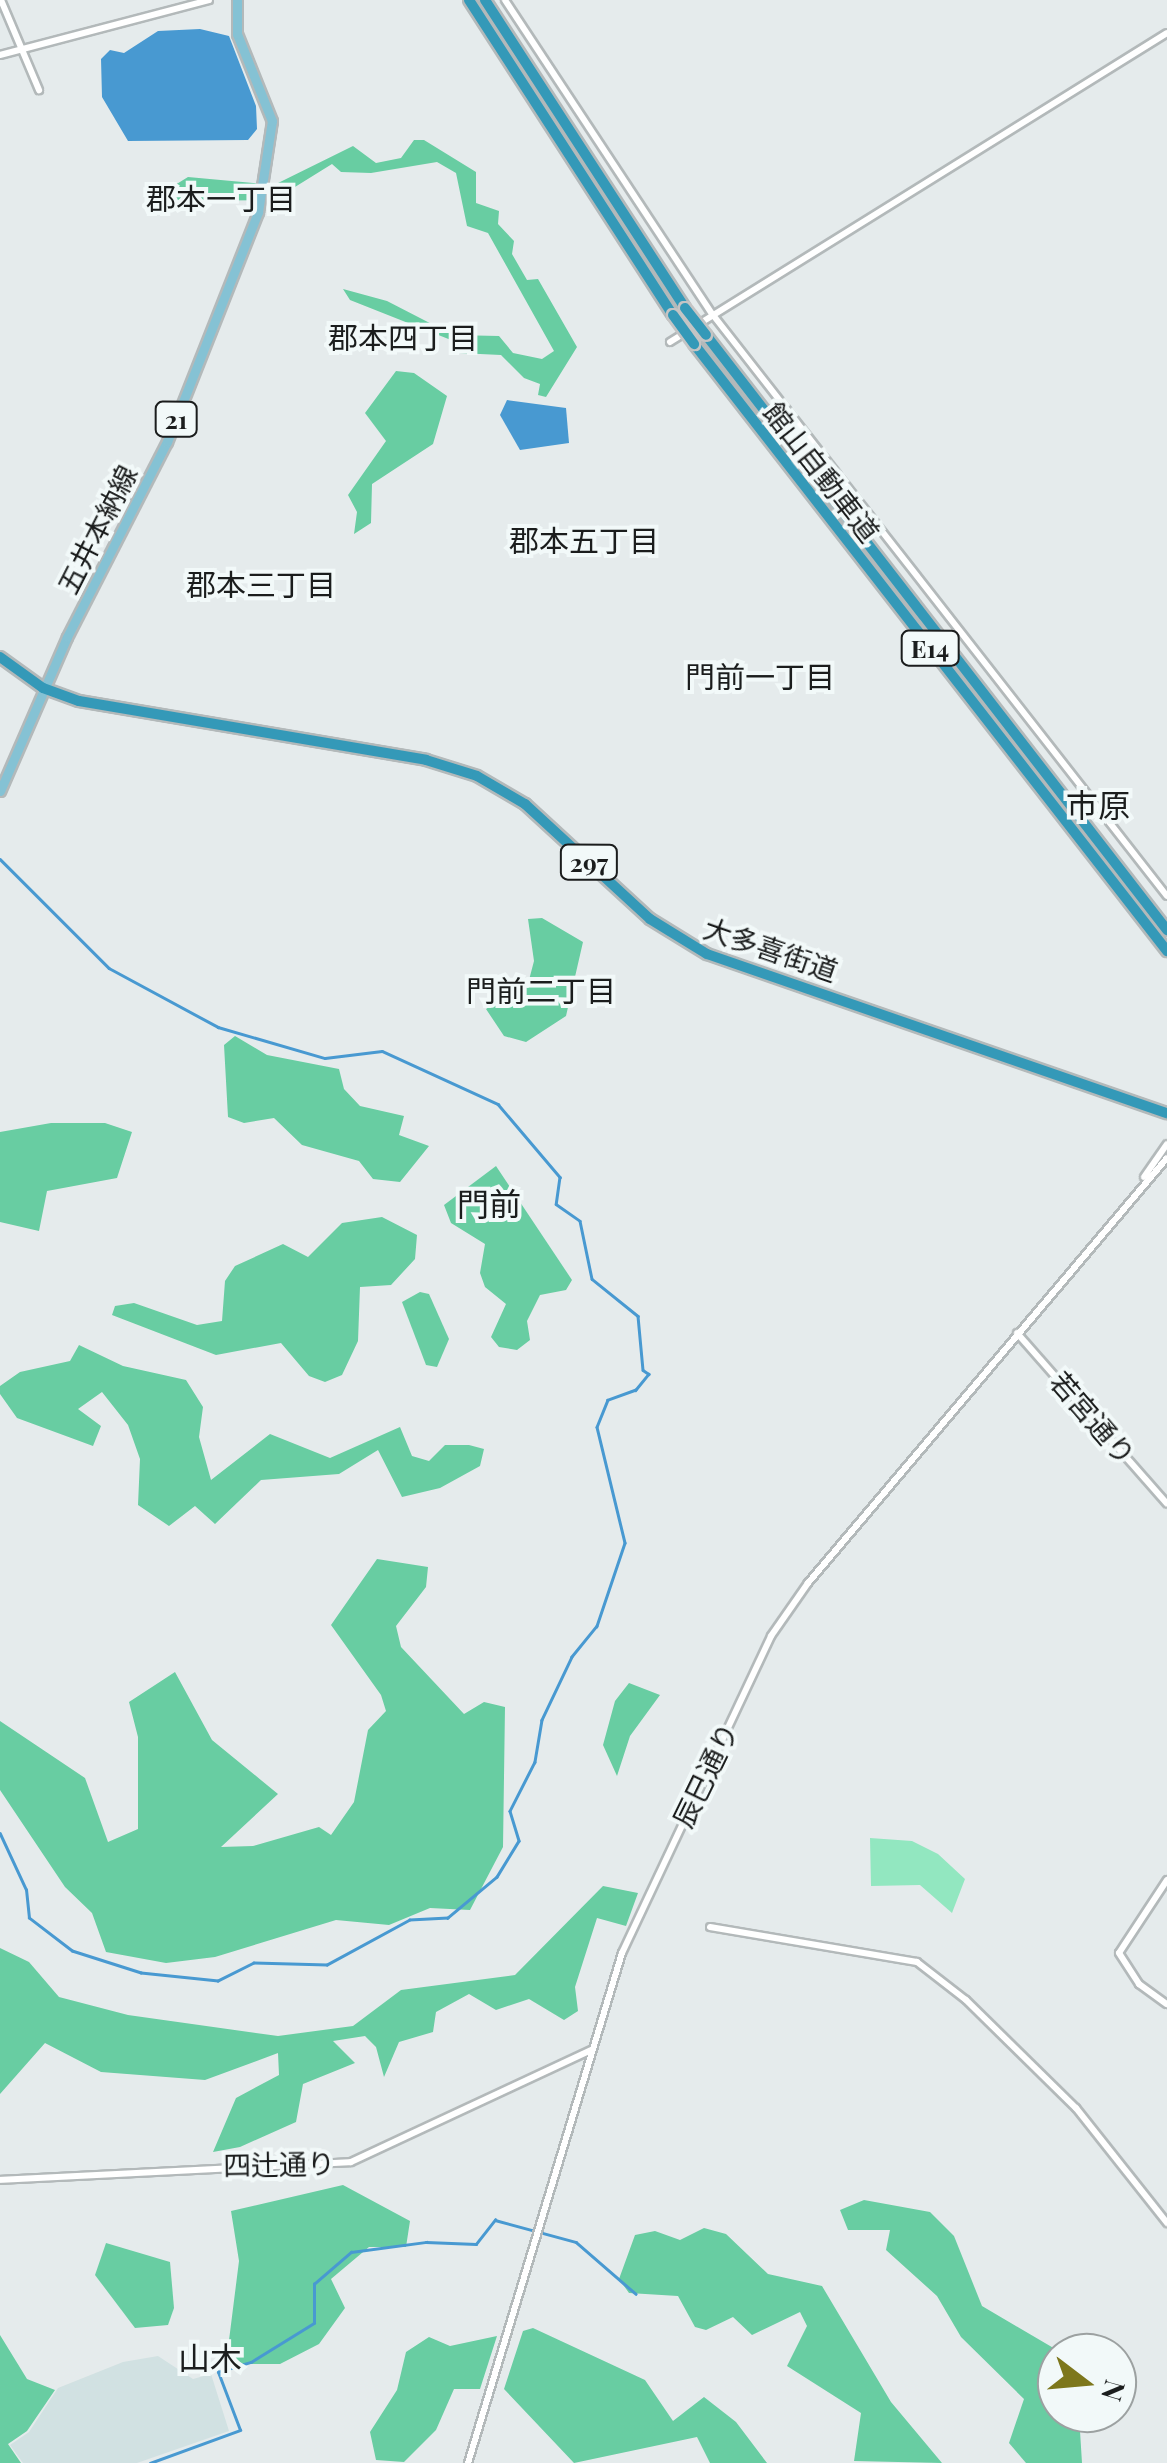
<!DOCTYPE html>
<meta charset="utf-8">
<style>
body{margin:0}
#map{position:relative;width:1167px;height:2463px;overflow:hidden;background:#e5ebec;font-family:"Playfair Display","Noto Sans JP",serif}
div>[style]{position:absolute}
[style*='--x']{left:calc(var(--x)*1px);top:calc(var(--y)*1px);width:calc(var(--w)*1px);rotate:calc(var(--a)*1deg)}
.built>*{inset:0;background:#d1e1e2}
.green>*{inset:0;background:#92e7c0}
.forest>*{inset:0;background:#68cda2}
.water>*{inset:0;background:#4899d1}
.stream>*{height:2.5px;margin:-1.25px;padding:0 1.25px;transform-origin:1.25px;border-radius:1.25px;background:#4899d1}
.roads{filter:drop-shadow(2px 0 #b3b9ba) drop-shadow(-2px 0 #b3b9ba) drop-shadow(0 2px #b3b9ba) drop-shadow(0 -2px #b3b9ba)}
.minor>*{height:6px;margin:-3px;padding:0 3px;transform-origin:3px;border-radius:3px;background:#fff}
.major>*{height:9px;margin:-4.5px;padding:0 4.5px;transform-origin:4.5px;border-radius:4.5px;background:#85c2d4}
.highway>*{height:10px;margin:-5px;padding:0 5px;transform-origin:5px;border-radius:5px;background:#3499b8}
.bridges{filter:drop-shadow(2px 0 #c4c4c4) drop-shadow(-2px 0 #c4c4c4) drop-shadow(0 2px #c4c4c4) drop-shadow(0 -2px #c4c4c4)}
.highway-bridge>*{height:10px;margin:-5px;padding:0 5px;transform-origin:5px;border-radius:5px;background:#3499b8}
span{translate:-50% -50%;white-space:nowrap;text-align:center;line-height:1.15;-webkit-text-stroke:8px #f2f9f9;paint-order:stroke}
.shield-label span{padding:2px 8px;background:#f2f9f9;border:2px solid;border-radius:8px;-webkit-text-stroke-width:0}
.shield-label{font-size:25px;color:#1b1d1d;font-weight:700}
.street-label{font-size:28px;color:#1b1d1d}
.neighbourhood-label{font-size:30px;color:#1b1d1d}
.quarter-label{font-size:32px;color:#1b1d1d}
.north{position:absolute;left:1037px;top:2333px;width:100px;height:100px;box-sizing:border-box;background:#f2f9f9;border:2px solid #9ca1a1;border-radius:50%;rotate:106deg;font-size:28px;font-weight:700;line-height:40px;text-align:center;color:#1b1d1d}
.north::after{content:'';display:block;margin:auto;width:35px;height:45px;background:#7d771c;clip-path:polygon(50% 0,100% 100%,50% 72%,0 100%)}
</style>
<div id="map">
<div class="built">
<i style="clip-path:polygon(158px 2356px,193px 2379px,211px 2374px,229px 2431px,137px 2463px,23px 2463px,10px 2445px,29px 2432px,58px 2388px,123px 2362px)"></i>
</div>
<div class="green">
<i style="clip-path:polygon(870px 1838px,912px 1841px,938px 1854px,965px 1879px,952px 1913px,920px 1885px,871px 1886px)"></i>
</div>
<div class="forest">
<i style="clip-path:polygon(414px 140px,424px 140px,476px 172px,476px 203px,499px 211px,498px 224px,514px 241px,512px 254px,527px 280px,538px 279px,577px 347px,546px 397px,538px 395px,540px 384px,524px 378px,501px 355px,459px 353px,451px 340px,350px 300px,343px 289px,387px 301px,453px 335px,499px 336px,513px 353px,542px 359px,554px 351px,488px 233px,467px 226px,456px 173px,437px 162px,371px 173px,341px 172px,332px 164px,274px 200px,149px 201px,188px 177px,274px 185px,353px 146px,376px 163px,401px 158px)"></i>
<i style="clip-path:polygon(396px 371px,414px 373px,447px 396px,433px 444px,372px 484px,371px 523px,354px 534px,357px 512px,348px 495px,386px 441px,365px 413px)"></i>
<i style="clip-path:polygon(542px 918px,583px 942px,566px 1016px,526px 1042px,504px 1036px,486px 1009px,529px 980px,534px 961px,528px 919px)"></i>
<i style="clip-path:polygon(235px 1036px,267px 1055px,339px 1069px,344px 1089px,360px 1106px,404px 1116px,399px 1135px,429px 1146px,400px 1182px,373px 1179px,359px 1161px,302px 1145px,274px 1118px,244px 1123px,228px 1117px,224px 1045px)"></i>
<i style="clip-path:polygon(51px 1123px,105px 1123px,132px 1132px,117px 1178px,47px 1191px,39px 1231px,0 1222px,0 1132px)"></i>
<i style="clip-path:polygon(496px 1166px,572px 1280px,566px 1290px,540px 1295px,527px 1321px,530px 1340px,517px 1350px,499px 1347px,491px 1337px,506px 1304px,485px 1287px,480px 1273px,485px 1244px,451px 1223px,444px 1205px)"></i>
<i style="clip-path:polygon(382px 1217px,417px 1235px,415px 1259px,391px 1285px,360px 1287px,358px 1341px,342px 1375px,325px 1382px,309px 1376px,281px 1343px,216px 1355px,112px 1315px,115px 1306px,134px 1303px,197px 1325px,222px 1321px,225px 1281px,235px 1266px,283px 1244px,308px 1257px,342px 1223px)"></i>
<i style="clip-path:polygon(420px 1292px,429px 1294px,449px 1339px,437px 1367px,426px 1365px,402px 1302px)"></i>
<i style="clip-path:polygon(79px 1345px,123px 1366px,186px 1380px,203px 1407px,199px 1437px,211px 1480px,270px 1434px,330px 1458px,400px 1427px,412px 1456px,429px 1461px,445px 1445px,469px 1445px,484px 1449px,480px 1466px,440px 1488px,402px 1497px,378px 1450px,339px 1474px,261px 1480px,215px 1524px,195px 1506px,169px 1526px,138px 1505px,140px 1459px,128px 1425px,102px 1392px,78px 1409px,101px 1426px,93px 1446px,17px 1418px,0 1394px,0 1386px,20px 1372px,70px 1361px)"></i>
<i style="clip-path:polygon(377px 1559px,428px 1567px,426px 1587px,396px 1626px,401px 1647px,464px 1714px,484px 1702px,505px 1707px,503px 1847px,470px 1910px,430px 1908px,389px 1925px,336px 1920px,215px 1957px,166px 1963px,106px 1952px,92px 1913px,65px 1887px,0 1790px,0 1721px,85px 1778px,108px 1842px,138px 1829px,138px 1737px,129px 1702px,175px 1672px,212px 1740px,278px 1794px,221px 1847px,253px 1846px,319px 1827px,331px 1835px,354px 1802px,368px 1730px,386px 1711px,381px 1695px,331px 1625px)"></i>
<i style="clip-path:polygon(629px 1683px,660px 1695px,630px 1736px,617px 1776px,603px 1745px,615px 1701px)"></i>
<i style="clip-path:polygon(603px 1886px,638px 1893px,626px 1926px,597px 1918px,575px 1987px,578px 2011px,564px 2020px,529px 1999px,496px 2010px,469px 1994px,436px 2012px,433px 2032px,399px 2042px,384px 2077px,376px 2047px,365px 2036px,333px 2041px,355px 2063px,303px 2084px,296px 2122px,240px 2147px,213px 2152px,236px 2098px,279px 2075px,278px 2053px,205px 2080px,101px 2072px,45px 2043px,0 2094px,0 1948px,29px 1962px,59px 1997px,128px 2015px,278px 2036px,353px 2026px,401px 1990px,515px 1975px)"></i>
<i style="clip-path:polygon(343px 2185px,410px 2221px,406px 2247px,369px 2247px,331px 2279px,345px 2308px,319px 2344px,280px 2364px,226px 2364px,239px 2261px,231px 2211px)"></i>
<i style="clip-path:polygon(864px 2200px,930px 2212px,954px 2236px,982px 2306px,1062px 2353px,1057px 2353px,1057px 2413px,1096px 2413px,1080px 2431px,1082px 2463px,1026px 2463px,1009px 2443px,1024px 2399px,961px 2337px,937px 2296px,886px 2250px,890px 2230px,848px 2230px,840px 2210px)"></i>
<i style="clip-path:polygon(704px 2228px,726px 2234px,768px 2274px,822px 2286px,891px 2402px,942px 2463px,854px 2461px,861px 2413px,787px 2366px,807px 2326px,800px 2312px,752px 2335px,733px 2317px,706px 2330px,695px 2327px,678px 2296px,629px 2293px,619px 2279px,635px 2235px,655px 2231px,680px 2240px)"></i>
<i style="clip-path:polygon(106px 2243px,170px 2262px,174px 2308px,168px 2325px,135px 2328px,95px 2275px)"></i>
<i style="clip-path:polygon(533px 2328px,645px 2380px,673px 2421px,704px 2397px,736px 2422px,767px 2463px,710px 2463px,697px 2437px,574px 2463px,504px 2389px,523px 2331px)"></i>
<i style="clip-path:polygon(0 2335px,27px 2379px,55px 2390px,27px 2431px,8px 2444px,21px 2463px,0 2463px)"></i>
<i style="clip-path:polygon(497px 2336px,480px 2389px,454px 2389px,436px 2430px,404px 2462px,376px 2460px,370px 2432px,397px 2390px,406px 2352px,429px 2337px,450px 2346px)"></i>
</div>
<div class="water">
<i style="clip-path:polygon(200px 29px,229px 36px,256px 106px,257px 129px,248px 140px,128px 141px,102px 97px,101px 59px,110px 50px,124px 53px,158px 31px)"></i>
<i style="clip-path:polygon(507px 400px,566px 408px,569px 443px,520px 450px,500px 415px)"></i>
</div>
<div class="stream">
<i style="--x:0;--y:859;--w:154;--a:45"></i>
<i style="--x:109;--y:968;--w:124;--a:28.4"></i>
<i style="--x:218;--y:1027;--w:111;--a:16.2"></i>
<i style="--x:325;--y:1058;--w:57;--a:-7"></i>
<i style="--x:382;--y:1051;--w:128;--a:24.6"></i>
<i style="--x:498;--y:1104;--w:96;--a:49.7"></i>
<i style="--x:560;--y:1177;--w:27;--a:98"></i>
<i style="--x:556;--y:1204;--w:29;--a:35"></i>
<i style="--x:580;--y:1221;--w:59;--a:78.3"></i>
<i style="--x:592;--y:1279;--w:59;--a:38.8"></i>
<i style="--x:638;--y:1316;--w:54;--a:84.7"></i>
<i style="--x:643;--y:1370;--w:7;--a:34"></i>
<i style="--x:649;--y:1374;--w:21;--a:129"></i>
<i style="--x:636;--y:1390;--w:30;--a:160"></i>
<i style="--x:608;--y:1400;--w:29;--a:112"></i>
<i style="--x:597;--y:1427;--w:119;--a:76.4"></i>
<i style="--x:625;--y:1543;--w:88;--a:108.6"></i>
<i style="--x:597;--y:1626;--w:40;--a:129"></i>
<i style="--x:572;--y:1657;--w:70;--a:115.5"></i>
<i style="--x:542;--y:1720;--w:43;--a:99.5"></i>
<i style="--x:535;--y:1762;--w:55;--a:117"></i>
<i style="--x:510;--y:1811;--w:31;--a:73"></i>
<i style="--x:519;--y:1841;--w:42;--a:121.4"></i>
<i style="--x:497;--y:1877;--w:64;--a:140.1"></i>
<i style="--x:448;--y:1918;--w:38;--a:177"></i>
<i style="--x:410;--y:1920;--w:94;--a:151.5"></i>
<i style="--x:327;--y:1965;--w:73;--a:-178.4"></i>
<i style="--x:254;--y:1963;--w:40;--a:153.4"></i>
<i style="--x:218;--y:1981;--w:77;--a:-174.1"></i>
<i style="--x:141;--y:1973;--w:72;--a:-162.3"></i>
<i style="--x:72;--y:1951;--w:54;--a:-142.5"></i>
<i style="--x:29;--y:1918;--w:28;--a:-96"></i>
<i style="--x:26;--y:1890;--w:62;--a:-114.9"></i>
<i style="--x:150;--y:2463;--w:96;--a:-20.1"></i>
<i style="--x:240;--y:2430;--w:62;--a:-110.8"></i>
<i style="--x:218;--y:2372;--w:34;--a:-17"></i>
<i style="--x:251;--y:2362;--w:74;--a:-31.8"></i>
<i style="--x:314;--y:2323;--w:39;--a:-90"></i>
<i style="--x:314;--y:2284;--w:49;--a:-40.9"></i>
<i style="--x:351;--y:2252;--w:76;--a:-7.6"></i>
<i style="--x:426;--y:2242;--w:50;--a:2.3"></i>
<i style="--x:476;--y:2244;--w:31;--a:-52"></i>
<i style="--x:495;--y:2220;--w:84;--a:15.2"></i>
<i style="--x:576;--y:2242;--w:79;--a:40.9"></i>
</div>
<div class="roads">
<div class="minor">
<i style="--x:1;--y:0;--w:98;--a:67.1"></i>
<i style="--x:505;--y:0;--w:377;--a:56.6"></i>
<i style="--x:713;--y:315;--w:737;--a:52"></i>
<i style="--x:0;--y:55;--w:216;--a:-14.7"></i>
<i style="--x:670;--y:342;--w:585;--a:-31.87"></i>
<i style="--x:1144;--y:1177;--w:40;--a:-55.1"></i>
<i style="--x:1017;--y:1333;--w:227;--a:48.7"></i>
<i style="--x:1167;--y:1880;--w:87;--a:123.3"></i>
<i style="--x:1119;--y:1953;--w:37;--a:57"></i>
<i style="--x:1139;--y:1984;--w:34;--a:36"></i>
<i style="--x:710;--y:1927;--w:210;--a:9.6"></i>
<i style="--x:917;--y:1962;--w:62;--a:37.8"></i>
<i style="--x:966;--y:2000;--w:154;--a:44.5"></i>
<i style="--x:1076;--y:2108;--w:147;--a:51.6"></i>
<i style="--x:0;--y:2180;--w:351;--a:-2.9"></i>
<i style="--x:351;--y:2162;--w:265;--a:-25"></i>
<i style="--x:468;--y:2463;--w:533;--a:-73.2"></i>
<i style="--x:622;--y:1953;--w:350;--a:-64.8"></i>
<i style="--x:771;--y:1636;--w:65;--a:-55.1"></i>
<i style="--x:808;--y:1583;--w:556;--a:-49.81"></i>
</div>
<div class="major">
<i style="--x:0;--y:791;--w:168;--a:-66.5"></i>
<i style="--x:67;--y:637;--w:219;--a:-62.9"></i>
<i style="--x:167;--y:442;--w:247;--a:-68.4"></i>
<i style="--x:258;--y:212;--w:92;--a:-81.3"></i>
<i style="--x:272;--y:121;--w:94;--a:-111.9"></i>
<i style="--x:237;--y:34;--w:34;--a:-90"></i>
</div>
<div class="highway">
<i style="--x:469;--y:0;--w:375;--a:57.1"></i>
<i style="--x:485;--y:0;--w:367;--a:57"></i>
<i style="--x:706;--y:335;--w:753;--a:52.23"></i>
<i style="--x:694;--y:344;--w:770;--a:52.07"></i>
<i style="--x:0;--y:657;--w:53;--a:35.8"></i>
<i style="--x:43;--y:688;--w:38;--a:20"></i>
<i style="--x:79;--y:701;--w:352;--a:9.6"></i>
<i style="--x:426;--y:760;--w:53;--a:17.4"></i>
<i style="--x:477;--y:776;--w:56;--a:30.3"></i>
<i style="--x:525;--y:804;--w:170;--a:42.6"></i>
<i style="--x:650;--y:919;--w:67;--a:31.6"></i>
<i style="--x:707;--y:954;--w:487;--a:19.1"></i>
</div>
</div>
<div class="bridges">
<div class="highway-bridge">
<i style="--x:685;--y:308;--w:34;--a:52"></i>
<i style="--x:673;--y:315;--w:36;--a:54"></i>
</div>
</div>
<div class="shield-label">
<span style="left:176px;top:419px">21</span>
<span style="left:930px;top:648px">E14</span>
<span style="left:589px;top:862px">297</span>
</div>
<div class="street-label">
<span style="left:822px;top:472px;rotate:52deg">館山自動車道</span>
<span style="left:97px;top:529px;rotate:-63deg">五井本納線</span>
<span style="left:771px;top:949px;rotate:19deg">大多喜街道</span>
<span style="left:1093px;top:1418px;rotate:49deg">若宮通り</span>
<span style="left:705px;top:1775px;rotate:-64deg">辰巳通り</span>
<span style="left:279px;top:2164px;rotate:-1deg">四辻通り</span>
</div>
<div class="neighbourhood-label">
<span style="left:221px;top:198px">郡本一丁目</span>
<span style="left:403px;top:337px">郡本四丁目</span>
<span style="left:584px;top:540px">郡本五丁目</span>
<span style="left:261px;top:584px">郡本三丁目</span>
<span style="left:760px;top:676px">門前一丁目</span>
<span style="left:541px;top:990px">門前二丁目</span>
</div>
<div class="quarter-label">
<span style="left:1098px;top:804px">市原</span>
<span style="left:489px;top:1203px">門前</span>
<span style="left:210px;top:2357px">山木</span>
</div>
<div class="north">N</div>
</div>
